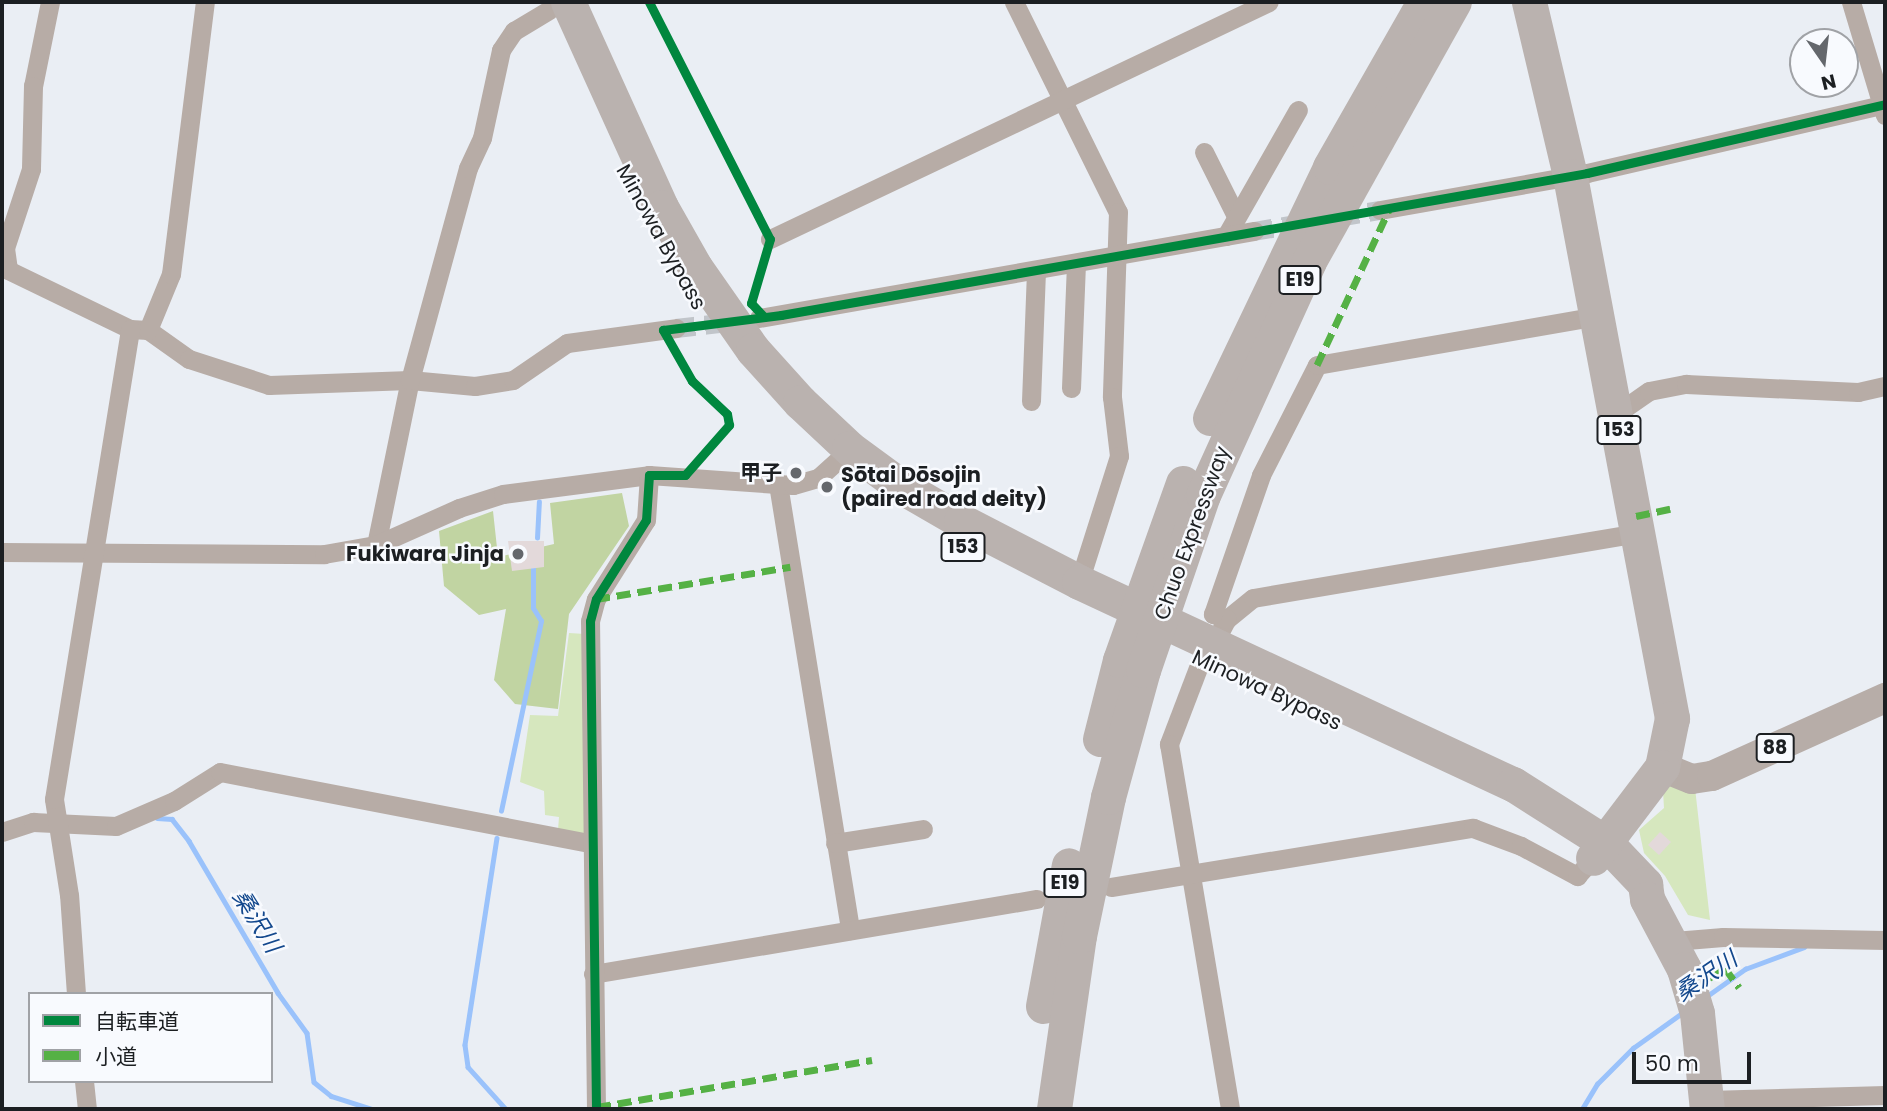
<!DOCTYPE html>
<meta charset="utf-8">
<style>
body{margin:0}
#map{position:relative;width:1887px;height:1111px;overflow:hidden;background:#eaeef4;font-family:Poppins,"Noto Sans JP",sans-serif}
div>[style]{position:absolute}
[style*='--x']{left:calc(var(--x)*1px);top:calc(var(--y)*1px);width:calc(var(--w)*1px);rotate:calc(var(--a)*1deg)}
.green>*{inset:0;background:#d6e7be}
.forest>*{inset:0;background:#c1d4a2}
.stream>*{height:4.5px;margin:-2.25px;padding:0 2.25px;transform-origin:2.25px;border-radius:2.25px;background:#9ac2fb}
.building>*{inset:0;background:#e3d9da}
.street-tunnel>*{height:19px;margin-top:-9.5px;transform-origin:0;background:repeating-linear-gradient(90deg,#c1c5ca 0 19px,transparent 0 29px)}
.street>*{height:19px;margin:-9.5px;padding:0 9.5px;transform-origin:9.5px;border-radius:9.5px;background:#b7aca6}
.primary>*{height:30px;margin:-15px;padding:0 15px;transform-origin:15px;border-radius:15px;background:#b7ada8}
.highway>*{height:35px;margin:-17.5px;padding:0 17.5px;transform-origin:17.5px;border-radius:17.5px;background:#bab2af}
.quiet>*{height:7px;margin-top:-3.5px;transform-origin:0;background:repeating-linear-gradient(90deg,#55b145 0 14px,transparent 0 21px)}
.cycleway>*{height:9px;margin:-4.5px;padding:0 4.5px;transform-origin:4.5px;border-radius:4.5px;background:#00873e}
.dots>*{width:19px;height:19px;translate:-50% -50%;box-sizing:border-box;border:4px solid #f8fafe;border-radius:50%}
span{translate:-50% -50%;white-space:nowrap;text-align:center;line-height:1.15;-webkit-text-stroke:5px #f8fafe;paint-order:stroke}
.shield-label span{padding:2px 5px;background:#f8fafe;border:2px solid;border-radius:5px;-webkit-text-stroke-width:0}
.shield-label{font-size:19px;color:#1c1f22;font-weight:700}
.street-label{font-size:21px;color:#1c1f22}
.poi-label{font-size:21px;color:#1c1f22;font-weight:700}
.right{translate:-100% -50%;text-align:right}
.left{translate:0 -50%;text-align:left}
.water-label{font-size:23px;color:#13488d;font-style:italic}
.frame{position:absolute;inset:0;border:4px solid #1c1f22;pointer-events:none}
.legend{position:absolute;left:28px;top:992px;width:245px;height:91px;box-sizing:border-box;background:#f8fafe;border:2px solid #a0a2a6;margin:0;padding:9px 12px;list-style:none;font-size:21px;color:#1c1f22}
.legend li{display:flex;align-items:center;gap:14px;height:35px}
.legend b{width:35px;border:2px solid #a0a2a6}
.north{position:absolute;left:1789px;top:28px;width:70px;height:70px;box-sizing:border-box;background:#f8fafe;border:2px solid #a0a2a6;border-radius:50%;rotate:166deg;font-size:19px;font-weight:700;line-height:28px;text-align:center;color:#1c1f22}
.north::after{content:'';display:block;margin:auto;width:24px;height:32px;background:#64676c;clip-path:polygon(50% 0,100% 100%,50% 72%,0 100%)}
.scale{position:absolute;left:1632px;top:1052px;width:119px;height:32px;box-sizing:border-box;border:4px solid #1c1f22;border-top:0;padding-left:9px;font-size:21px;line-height:24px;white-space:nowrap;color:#1c1f22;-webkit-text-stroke:5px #f8fafe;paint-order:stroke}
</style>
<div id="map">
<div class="green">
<i style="clip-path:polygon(569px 633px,585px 634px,586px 836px,558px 830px,559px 817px,545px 815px,544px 791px,520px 782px,530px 715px,558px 716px)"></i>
<i style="clip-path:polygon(1671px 784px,1695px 788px,1710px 920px,1688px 915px,1665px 876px,1644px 853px,1639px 830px,1664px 808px,1663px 791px)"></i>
</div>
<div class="forest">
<i style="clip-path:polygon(622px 493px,629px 526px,569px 614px,558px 709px,515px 704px,494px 680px,506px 609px,479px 615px,444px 586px,439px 531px,493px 511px,498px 557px,554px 544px,550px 503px)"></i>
</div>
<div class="stream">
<i style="--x:537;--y:538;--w:36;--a:-87"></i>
<i style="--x:501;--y:811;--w:194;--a:-78.1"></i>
<i style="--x:541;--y:621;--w:15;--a:-122"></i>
<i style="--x:533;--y:608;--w:45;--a:-90"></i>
<i style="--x:157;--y:818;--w:15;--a:4"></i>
<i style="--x:172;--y:819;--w:28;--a:52"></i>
<i style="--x:189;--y:841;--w:176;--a:59.6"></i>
<i style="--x:278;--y:993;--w:49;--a:54.1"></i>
<i style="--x:307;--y:1033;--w:49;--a:81.9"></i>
<i style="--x:314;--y:1082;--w:22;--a:39"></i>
<i style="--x:331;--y:1096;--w:43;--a:17.6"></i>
<i style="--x:497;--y:838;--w:209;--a:98.8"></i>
<i style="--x:465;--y:1045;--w:22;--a:82"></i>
<i style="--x:468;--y:1067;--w:57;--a:47.9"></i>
<i style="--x:1707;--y:996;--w:47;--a:-35.4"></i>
<i style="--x:1745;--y:969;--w:63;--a:-20.4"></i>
<i style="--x:1582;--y:1109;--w:29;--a:-59"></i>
<i style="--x:1597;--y:1084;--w:51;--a:-45"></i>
<i style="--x:1633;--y:1048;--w:60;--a:-35.5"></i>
</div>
<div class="building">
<i style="clip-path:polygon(508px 541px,544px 541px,544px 567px,512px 571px)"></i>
<i style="clip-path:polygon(1660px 832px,1671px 842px,1659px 855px,1648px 845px)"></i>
</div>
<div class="street-tunnel">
<i style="--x:1254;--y:231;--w:128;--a:-9.5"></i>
<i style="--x:676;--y:328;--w:61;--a:-6.5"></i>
</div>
<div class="street">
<i style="--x:50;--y:2;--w:86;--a:101.4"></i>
<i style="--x:33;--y:86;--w:83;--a:91.4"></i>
<i style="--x:31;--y:169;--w:83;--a:108.2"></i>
<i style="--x:5;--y:248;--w:22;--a:82"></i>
<i style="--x:8;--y:270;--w:136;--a:25.8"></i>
<i style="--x:130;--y:329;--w:18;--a:3"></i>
<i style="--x:148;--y:330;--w:50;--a:35.3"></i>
<i style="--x:189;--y:359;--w:84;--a:18"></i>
<i style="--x:269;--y:385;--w:141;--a:-2"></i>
<i style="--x:410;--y:380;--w:65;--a:5.3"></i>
<i style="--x:475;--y:386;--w:38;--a:-9"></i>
<i style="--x:513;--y:380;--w:65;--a:-34.4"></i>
<i style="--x:567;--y:343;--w:110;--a:-7.8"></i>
<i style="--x:1014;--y:2;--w:234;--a:63.7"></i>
<i style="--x:1118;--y:212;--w:185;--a:91.9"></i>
<i style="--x:1112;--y:397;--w:59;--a:83.2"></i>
<i style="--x:1119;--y:456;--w:132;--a:107.6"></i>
<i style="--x:1851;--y:2;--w:118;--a:73.3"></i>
<i style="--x:1204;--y:152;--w:69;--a:63.4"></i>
<i style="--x:1380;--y:210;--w:210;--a:-10.1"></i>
<i style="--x:1587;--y:173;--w:306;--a:-13"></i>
<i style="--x:1226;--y:236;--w:145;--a:-60.3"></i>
<i style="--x:770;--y:239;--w:552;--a:-25.41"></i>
<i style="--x:759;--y:318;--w:503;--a:-9.97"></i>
<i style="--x:148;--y:330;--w:61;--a:-67.7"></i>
<i style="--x:171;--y:274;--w:274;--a:-82.9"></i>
<i style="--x:1071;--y:388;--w:125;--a:-87.7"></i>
<i style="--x:1031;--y:401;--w:130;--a:-87.8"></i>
<i style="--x:1616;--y:414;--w:40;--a:-34.9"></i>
<i style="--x:1649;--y:391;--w:38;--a:-11"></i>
<i style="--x:1686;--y:384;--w:172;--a:2.7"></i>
<i style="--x:1858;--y:392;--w:28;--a:-13"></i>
<i style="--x:778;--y:484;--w:452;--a:80.8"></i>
<i style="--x:376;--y:545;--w:168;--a:-78.4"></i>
<i style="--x:410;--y:380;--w:220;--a:-74.7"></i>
<i style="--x:468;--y:168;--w:33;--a:-65"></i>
<i style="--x:482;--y:138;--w:90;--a:-77.8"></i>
<i style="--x:501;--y:50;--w:23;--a:-56"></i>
<i style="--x:514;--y:31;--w:41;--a:-31"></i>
<i style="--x:2;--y:552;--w:322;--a:0.4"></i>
<i style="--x:324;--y:554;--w:53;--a:-9.8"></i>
<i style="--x:376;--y:545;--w:91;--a:-24"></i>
<i style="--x:459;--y:508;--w:46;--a:-17.7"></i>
<i style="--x:503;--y:494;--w:147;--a:-7.4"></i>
<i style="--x:649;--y:475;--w:144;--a:4"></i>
<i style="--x:793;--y:485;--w:26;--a:-16"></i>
<i style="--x:818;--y:478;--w:25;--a:-42"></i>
<i style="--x:1227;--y:619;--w:33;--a:-39"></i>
<i style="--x:1253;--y:598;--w:391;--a:-9.6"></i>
<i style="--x:1214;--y:643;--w:27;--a:-62"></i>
<i style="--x:1227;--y:619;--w:15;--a:-160"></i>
<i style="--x:1213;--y:614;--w:147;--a:-70.9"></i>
<i style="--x:1261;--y:475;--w:123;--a:-63"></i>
<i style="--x:1317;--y:365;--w:284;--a:-9.9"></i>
<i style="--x:1201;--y:660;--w:90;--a:110.9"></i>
<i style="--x:1169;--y:744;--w:370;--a:80.5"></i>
<i style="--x:2;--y:832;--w:33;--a:-18"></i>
<i style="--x:33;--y:822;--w:83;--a:2.8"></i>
<i style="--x:116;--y:826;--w:63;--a:-23.3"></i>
<i style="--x:174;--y:801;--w:54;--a:-32.2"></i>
<i style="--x:220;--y:772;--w:377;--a:10.9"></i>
<i style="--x:835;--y:843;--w:89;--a:-9"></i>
<i style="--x:1111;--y:887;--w:367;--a:-9.3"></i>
<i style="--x:1473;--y:828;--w:51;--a:20.6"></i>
<i style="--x:1521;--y:846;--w:64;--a:28.2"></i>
<i style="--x:1577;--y:876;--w:24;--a:-48"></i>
<i style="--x:1674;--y:941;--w:49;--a:-4.7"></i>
<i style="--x:1723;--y:937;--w:162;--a:1.1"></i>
<i style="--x:593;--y:974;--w:450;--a:-9.6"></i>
<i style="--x:76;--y:994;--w:99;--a:-94"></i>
<i style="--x:69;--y:895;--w:97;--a:-98.9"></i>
<i style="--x:54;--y:799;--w:476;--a:-80.8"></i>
<i style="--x:84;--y:1081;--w:28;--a:84"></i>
<i style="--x:1707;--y:1100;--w:178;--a:-1.6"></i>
<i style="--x:596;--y:1109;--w:488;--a:-90.7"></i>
<i style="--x:590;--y:621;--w:23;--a:-75"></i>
<i style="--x:596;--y:599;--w:93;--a:-57.7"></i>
<i style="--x:646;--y:520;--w:45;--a:-86.2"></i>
</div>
<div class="primary">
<i style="--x:1662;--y:767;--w:32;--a:22"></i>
<i style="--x:1692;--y:779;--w:20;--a:-9"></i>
<i style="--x:1712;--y:776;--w:190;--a:-24.3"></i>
</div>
<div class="highway">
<i style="--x:568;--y:2;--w:225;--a:65.6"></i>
<i style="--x:661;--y:207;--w:69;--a:60.5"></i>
<i style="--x:695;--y:267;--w:101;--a:55.1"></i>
<i style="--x:753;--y:350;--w:70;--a:47.9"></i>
<i style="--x:800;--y:402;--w:67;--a:43.2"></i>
<i style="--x:849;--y:448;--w:66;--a:36.3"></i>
<i style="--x:902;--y:487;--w:68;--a:30"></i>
<i style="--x:961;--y:521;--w:133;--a:27.3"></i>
<i style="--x:1079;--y:582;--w:479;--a:25"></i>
<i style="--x:1513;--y:784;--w:110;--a:32.4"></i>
<i style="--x:1606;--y:843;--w:57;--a:46.4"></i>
<i style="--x:1645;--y:884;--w:15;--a:82"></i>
<i style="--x:1647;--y:899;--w:79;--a:62.1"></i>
<i style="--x:1684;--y:969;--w:46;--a:73.5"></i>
<i style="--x:1697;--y:1013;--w:97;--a:84.1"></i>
<i style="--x:1529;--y:2;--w:179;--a:76.7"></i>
<i style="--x:1570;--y:176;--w:552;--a:79.34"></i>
<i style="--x:1672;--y:718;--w:50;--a:101.5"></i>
<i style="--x:1662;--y:767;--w:114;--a:127.2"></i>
<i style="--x:1210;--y:418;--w:278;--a:-64.4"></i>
<i style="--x:1330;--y:167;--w:190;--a:-60.3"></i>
<i style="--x:1100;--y:739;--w:81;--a:-75.8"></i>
<i style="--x:1120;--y:660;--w:188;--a:-70.4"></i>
<i style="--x:1043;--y:1006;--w:143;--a:-79.6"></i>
<i style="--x:1054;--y:1109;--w:175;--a:-81.8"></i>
<i style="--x:1079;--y:936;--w:142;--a:-78.2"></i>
<i style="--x:1108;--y:797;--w:132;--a:-74.6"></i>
<i style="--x:1143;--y:670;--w:185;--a:-71.1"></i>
<i style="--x:1203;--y:495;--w:257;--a:-65.6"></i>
<i style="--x:1309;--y:261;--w:297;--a:-60.8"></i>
</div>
<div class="quiet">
<i style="--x:1317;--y:365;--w:173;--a:-65.1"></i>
<i style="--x:1636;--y:516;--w:35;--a:-12"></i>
<i style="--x:596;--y:599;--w:197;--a:-9.4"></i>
<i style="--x:1709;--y:978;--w:19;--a:-32"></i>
<i style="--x:1725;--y:968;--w:24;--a:54"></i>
<i style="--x:597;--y:1107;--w:279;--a:-9.7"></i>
</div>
<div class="cycleway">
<i style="--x:649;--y:2;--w:266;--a:63"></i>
<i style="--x:770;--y:239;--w:67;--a:106.5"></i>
<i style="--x:751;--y:303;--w:19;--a:47"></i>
<i style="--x:596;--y:1109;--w:488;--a:-90.7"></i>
<i style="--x:590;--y:621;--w:23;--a:-75"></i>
<i style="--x:596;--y:599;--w:93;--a:-57.7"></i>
<i style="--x:646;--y:520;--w:45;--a:-86.2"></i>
<i style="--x:649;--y:475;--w:36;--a:0"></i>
<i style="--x:685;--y:475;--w:67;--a:-48.7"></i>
<i style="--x:729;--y:425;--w:11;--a:-100"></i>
<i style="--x:727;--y:414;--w:48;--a:-136.7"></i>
<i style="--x:692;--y:381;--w:59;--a:-119.6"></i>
<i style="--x:663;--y:330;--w:119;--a:-7.2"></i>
<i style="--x:781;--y:315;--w:818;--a:-9.99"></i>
<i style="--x:1587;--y:173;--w:306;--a:-13"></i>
</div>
<div class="dots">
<i style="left:796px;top:473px;background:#64676c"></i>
<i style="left:827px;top:487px;background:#64676c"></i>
<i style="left:518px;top:554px;background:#64676c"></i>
</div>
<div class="shield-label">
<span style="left:1300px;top:280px">E19</span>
<span style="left:1619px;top:430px">153</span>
<span style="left:963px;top:547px">153</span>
<span style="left:1775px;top:748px">88</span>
<span style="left:1065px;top:883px">E19</span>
</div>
<div class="street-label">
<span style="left:661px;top:237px;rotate:61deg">Minowa Bypass</span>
<span style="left:1192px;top:533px;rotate:-70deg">Chuo Expressway</span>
<span style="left:1267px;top:690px;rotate:25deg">Minowa Bypass</span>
</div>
<div class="poi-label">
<span class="right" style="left:782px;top:473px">甲子</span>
<span class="left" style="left:841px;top:487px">Sōtai Dōsojin<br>(paired road deity)</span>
<span class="right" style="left:504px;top:554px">Fukiwara Jinja</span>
</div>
<div class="water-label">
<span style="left:257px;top:921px;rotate:58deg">桑沢川</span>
<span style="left:1706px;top:976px;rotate:-34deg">桑沢川</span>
</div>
<div class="frame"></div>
<ul class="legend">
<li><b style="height:9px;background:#00873e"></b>自転車道</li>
<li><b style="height:9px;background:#55b145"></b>小道</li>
</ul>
<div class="north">N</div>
<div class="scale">50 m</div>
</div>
